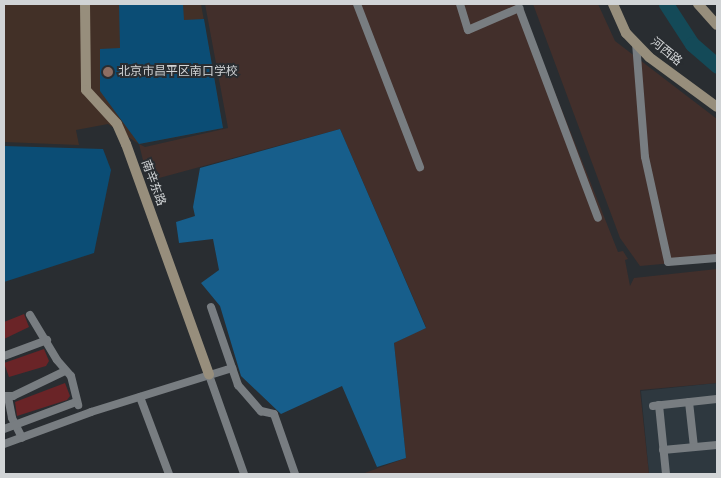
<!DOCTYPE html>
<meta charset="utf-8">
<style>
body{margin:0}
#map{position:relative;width:721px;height:478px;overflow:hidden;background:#292d31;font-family:"Fira Sans Condensed","Noto Sans SC",sans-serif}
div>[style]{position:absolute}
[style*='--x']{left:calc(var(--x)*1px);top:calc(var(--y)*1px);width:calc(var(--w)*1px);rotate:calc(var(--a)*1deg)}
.built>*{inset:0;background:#2e383f}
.industrial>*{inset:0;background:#422f2b}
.education>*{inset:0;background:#423027}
.green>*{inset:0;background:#0b4d75}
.forest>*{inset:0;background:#175e8b}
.river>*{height:15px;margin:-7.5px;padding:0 7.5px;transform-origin:7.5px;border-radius:7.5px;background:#144a58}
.building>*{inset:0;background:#6a2427}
.street>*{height:8px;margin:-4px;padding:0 4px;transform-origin:4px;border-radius:4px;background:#787d81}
.secondary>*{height:10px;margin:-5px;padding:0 5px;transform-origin:5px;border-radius:5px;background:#978e7c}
.dots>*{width:14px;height:14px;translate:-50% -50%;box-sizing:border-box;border:2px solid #292d31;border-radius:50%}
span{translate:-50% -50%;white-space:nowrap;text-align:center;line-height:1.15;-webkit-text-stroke:4px #292d31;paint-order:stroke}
.street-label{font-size:12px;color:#d1d4d6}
.poi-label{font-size:12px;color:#d1d4d6}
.left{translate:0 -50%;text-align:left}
.frame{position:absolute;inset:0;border:5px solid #d1d4d6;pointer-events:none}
</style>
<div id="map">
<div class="built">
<i style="clip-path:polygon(717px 383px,717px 474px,649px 474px,641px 391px)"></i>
</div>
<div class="industrial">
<i style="clip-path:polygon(205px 4px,520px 4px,618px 252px,623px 251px,628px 259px,625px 260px,630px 286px,634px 278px,717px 269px,717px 383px,640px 390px,649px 474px,362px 474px,406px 458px,394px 343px,426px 327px,340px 129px,148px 181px,139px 144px,145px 147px,228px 128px)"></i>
<i style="clip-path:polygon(533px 4px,598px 4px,615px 41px,717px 119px,717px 259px,640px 266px,620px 238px)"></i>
</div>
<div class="education">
<i style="clip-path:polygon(4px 4px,201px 4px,223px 128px,139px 144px,108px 124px,76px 130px,79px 145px,4px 142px)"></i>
</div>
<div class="green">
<i style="clip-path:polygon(119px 4px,183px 4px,184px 20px,204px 19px,223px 128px,139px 144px,100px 91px,100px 49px,120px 48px)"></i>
<i style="clip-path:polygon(4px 146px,103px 149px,111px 170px,94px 253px,4px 282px)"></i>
</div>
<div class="forest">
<i style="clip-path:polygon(340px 129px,426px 328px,394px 343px,406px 458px,377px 467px,342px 386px,281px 414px,241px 376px,220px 306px,201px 283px,219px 270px,213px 239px,179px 243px,176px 222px,195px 216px,193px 207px,200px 168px)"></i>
</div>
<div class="river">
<i style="--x:666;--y:4;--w:48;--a:57"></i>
<i style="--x:692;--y:44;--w:33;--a:41"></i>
</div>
<div class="building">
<i style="clip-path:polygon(24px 314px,29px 327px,4px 339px,4px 322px)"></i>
<i style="clip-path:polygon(44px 349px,49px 361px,46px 366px,9px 377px,4px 363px)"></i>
<i style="clip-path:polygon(65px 383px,70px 396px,67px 400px,17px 416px,15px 402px)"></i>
</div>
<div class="street">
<i style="--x:357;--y:4;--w:175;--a:68.9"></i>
<i style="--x:460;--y:4;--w:27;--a:73"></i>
<i style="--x:468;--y:30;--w:56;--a:-23.3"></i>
<i style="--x:519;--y:8;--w:224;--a:69.4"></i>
<i style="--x:636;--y:43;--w:114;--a:85.5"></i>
<i style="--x:645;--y:157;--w:107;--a:77.6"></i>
<i style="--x:668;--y:262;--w:49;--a:-4.7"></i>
<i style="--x:211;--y:307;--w:83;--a:70.9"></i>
<i style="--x:238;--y:385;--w:35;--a:49"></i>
<i style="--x:261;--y:411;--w:13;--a:13"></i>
<i style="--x:274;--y:414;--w:64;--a:70.7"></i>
<i style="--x:30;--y:315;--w:52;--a:59"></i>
<i style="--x:57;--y:360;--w:21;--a:49"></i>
<i style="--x:71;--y:376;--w:30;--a:76"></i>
<i style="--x:4;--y:356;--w:46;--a:-20.4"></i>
<i style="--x:209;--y:375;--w:105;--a:70.5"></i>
<i style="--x:4;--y:396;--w:9;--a:0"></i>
<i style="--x:13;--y:396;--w:58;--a:-25.7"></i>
<i style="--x:8;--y:397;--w:21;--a:79"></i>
<i style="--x:12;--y:418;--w:22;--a:63"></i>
<i style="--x:140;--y:397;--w:82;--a:69.4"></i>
<i style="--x:689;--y:402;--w:45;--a:83.7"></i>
<i style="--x:659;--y:405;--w:69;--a:84.2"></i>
<i style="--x:653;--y:406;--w:64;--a:-6.2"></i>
<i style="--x:4;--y:429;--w:77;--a:-20.6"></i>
<i style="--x:4;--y:444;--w:93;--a:-20.2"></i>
<i style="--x:91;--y:412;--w:148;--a:-17.3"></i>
<i style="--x:663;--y:450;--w:54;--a:-5.3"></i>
</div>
<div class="secondary">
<i style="--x:85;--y:4;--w:86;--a:89.3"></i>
<i style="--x:86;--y:90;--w:46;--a:47.6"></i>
<i style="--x:117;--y:124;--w:22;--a:66"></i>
<i style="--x:126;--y:144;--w:245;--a:70.2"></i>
<i style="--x:613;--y:4;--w:32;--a:66"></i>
<i style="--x:626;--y:33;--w:33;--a:46"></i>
<i style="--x:649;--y:57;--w:84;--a:36.3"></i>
<i style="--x:698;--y:4;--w:28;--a:48"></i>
</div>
<div class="dots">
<i style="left:108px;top:72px;background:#8d6e63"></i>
</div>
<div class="street-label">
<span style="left:666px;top:52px;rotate:39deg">河西路</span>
<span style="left:153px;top:183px;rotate:70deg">南辛东路</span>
</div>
<div class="poi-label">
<span class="left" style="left:118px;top:72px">北京市昌平区南口学校</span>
</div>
<div class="frame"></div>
</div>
